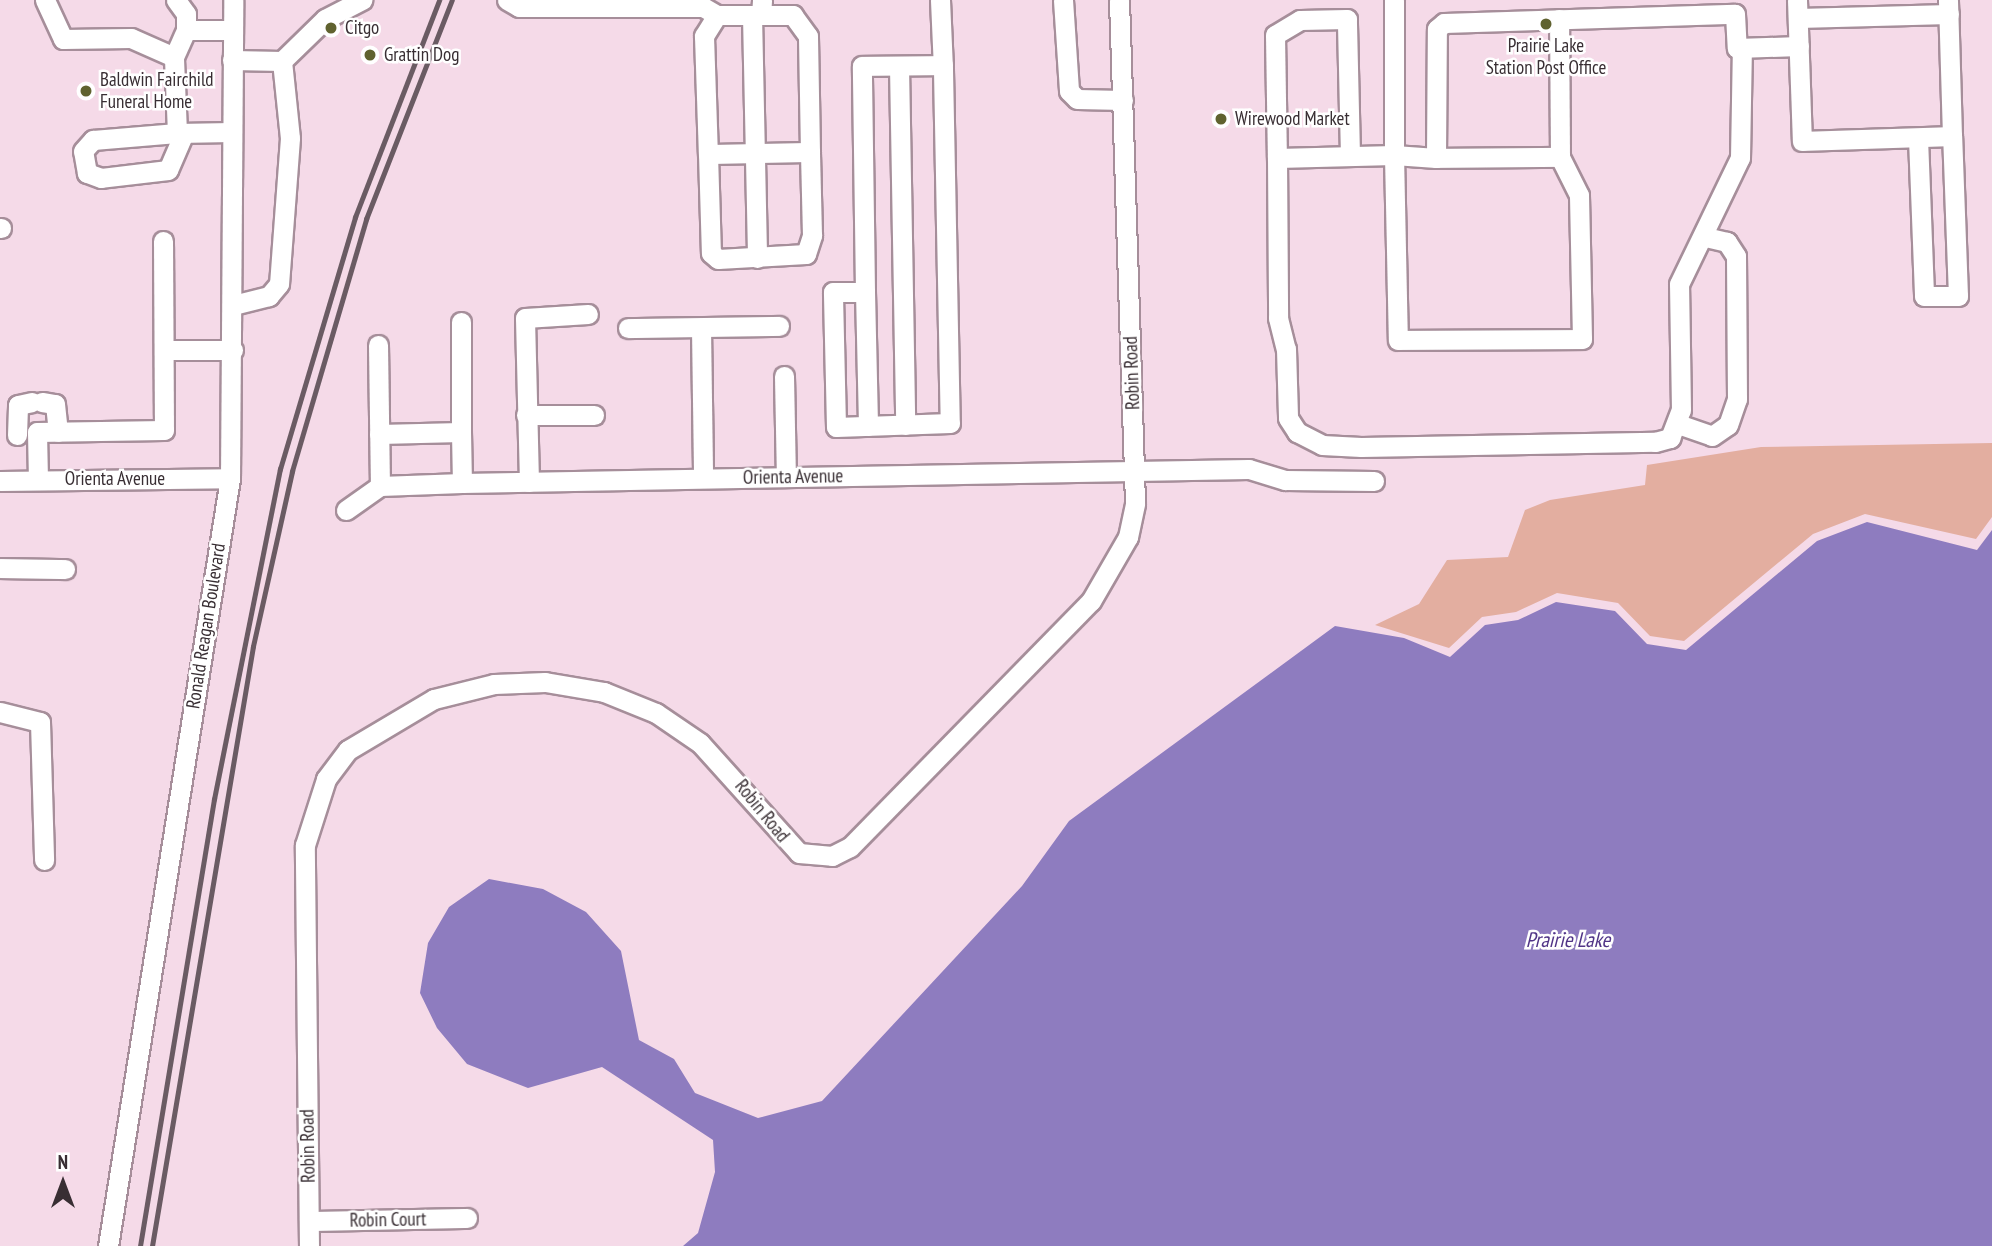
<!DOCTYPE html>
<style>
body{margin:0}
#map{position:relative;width:1992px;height:1246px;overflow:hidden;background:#f5dae8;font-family:"PT Sans Narrow",sans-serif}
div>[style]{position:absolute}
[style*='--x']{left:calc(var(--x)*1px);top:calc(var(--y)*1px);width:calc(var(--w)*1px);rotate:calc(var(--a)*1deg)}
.green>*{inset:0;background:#e3aea0}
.water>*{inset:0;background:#8e7cbf}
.roads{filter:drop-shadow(2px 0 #a68e9a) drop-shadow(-2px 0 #a68e9a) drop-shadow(0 2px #a68e9a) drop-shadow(0 -2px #a68e9a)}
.minor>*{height:19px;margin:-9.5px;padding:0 9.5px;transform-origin:9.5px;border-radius:9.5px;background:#fff}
.rail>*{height:5px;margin:-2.5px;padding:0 2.5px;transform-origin:2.5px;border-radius:2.5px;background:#6a5b63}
.dots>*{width:19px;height:19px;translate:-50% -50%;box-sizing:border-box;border:4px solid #fff;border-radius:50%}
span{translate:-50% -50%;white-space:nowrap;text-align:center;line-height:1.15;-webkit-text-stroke:5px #fff;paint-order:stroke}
.poi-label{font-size:19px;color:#382e33}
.left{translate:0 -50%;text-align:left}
.street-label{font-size:19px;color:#382e33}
.water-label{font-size:21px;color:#513587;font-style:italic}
.north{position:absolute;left:28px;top:1148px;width:70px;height:70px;-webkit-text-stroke:5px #fff;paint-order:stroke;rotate:0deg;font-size:19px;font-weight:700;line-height:28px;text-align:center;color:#382e33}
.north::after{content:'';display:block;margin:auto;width:24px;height:32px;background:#382e33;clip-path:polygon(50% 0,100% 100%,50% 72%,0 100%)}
</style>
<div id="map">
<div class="green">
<i style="clip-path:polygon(1992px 443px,1992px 517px,1976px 539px,1865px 514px,1813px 534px,1684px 641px,1650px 636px,1618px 603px,1557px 593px,1516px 612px,1482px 617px,1449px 648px,1375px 625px,1419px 604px,1447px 560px,1508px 557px,1525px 510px,1550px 500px,1645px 485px,1647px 465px,1761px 447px)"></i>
</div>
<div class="water">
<i style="clip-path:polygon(1867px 522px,1977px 550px,1992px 530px,1992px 1246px,683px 1246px,698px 1233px,715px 1172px,713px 1140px,602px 1067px,528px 1088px,467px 1064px,437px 1028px,420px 993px,428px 943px,449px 907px,489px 879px,543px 889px,586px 912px,621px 951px,639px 1040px,674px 1059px,695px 1093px,758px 1118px,822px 1101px,1022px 886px,1069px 821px,1335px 626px,1404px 638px,1450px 657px,1485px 625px,1518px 620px,1556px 602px,1615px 611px,1647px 644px,1686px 650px,1817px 541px)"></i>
</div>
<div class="roads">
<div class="minor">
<i style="--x:45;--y:0;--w:43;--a:65.2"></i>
<i style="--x:63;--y:39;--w:68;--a:-0.8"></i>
<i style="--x:131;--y:38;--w:47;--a:23.8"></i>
<i style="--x:176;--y:0;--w:17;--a:54"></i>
<i style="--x:186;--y:14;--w:16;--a:90"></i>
<i style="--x:507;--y:0;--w:14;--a:30"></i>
<i style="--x:519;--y:7;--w:184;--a:0"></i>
<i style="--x:703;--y:7;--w:16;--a:30"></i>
<i style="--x:717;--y:15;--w:44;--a:0"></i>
<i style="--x:761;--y:15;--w:15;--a:-86"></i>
<i style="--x:940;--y:0;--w:70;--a:87.5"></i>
<i style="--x:943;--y:70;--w:353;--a:88.9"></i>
<i style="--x:950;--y:423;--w:114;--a:178"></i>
<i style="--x:836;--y:427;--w:135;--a:-91.3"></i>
<i style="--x:833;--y:292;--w:32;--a:0"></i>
<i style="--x:865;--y:292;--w:226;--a:-90.8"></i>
<i style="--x:862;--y:66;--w:81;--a:-0.7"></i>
<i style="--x:1063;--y:0;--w:91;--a:86.2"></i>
<i style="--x:1069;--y:91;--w:11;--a:45"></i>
<i style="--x:1077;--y:99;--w:46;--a:1.2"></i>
<i style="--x:1394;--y:0;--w:155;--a:90"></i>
<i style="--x:1394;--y:155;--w:42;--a:4.1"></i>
<i style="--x:1436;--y:158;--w:129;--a:-89.6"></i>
<i style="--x:1437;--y:29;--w:9;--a:-41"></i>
<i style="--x:1444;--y:23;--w:291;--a:-1.8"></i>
<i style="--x:1735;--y:14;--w:34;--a:87"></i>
<i style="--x:1737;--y:48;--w:62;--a:-1.8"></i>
<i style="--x:1797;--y:0;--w:141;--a:88"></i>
<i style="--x:1802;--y:141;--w:150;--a:-1.9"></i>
<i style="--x:1952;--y:136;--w:136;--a:-91.7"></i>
<i style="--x:717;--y:15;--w:25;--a:122"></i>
<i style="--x:704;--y:36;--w:118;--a:88.1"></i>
<i style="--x:708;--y:154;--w:102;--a:-1.1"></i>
<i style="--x:810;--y:152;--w:116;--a:-91"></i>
<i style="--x:808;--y:36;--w:26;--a:-126"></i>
<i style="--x:793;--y:15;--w:32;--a:180"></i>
<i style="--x:752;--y:15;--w:243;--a:88.8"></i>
<i style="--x:1798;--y:18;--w:151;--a:-1.5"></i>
<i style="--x:232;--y:60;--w:50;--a:1.1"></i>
<i style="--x:282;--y:61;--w:77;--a:84.1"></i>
<i style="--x:290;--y:138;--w:146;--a:94.3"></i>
<i style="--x:279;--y:284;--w:16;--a:130"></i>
<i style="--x:269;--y:296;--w:38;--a:166"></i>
<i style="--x:282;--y:61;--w:60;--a:-44.3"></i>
<i style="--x:325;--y:19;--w:42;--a:-27.2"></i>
<i style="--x:899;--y:66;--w:359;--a:89"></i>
<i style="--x:177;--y:133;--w:76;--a:-92.3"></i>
<i style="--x:174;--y:57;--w:30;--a:-66"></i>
<i style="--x:186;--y:30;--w:47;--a:0"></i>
<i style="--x:184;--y:133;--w:40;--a:113.4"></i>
<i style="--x:168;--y:170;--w:67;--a:173.2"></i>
<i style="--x:101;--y:178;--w:15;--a:-160"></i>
<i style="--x:87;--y:173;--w:22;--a:-100"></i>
<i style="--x:83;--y:151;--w:15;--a:-48"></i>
<i style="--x:93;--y:140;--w:84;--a:-4.8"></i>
<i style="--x:177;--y:133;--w:55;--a:-1"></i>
<i style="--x:1918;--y:138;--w:158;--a:87.8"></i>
<i style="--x:1924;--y:296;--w:34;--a:0"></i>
<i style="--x:1958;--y:296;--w:160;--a:-92.1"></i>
<i style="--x:708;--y:154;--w:99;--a:88.3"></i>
<i style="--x:711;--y:253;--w:9;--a:41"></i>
<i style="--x:718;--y:259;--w:88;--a:-3.3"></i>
<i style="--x:806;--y:254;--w:20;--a:-72"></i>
<i style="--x:812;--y:235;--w:83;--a:-91.4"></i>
<i style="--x:1350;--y:156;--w:137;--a:-91.3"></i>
<i style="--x:1347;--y:19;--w:47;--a:178.8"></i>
<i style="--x:1300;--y:20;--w:29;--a:149"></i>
<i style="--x:1275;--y:35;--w:123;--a:89.1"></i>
<i style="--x:1277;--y:158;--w:117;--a:-1.5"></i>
<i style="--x:1394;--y:155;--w:185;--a:88.8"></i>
<i style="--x:1398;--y:340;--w:184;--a:-0.3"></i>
<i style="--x:1582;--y:339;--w:144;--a:-91.2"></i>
<i style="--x:1579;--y:195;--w:42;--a:-116.6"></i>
<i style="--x:1277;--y:158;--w:160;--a:89.6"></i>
<i style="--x:1278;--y:318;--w:32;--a:76"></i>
<i style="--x:1286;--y:349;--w:69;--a:88.3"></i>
<i style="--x:1288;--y:418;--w:17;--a:57"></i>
<i style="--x:1297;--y:432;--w:28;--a:27"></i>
<i style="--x:1322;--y:445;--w:39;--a:3"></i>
<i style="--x:1361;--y:447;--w:294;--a:-1"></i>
<i style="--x:1655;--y:442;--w:16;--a:-15"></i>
<i style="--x:1670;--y:438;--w:30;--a:-69"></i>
<i style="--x:1681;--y:410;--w:126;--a:-90.9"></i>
<i style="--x:1679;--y:284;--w:140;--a:-64.2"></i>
<i style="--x:1740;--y:158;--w:110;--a:-89"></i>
<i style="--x:1436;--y:158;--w:124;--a:-0.5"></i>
<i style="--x:1560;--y:157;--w:138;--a:-90.4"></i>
<i style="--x:0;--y:228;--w:1;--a:0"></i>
<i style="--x:865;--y:292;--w:134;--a:88.7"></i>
<i style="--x:628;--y:328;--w:151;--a:-0.8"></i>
<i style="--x:701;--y:328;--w:150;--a:89.2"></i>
<i style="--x:378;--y:345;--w:141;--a:89.2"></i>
<i style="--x:164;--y:350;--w:69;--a:0"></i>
<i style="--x:784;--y:376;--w:101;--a:88.9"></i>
<i style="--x:42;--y:402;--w:13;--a:9"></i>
<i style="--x:55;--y:404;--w:28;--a:84"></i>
<i style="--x:526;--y:415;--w:68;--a:0"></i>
<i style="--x:1678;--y:424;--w:36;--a:19"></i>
<i style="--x:1712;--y:436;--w:19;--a:-35"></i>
<i style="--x:1728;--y:425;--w:28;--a:-71"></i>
<i style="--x:1737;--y:399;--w:143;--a:-90.4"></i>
<i style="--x:1736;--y:256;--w:17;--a:-123"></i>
<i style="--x:1727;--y:242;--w:22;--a:-167"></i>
<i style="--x:461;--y:432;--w:51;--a:88.9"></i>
<i style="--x:379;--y:434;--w:82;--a:-1.4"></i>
<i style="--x:461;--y:432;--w:110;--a:-90"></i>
<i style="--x:17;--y:435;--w:30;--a:-88"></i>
<i style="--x:18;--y:405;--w:14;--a:-12"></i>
<i style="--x:38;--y:480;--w:48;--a:-91.2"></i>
<i style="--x:37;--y:432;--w:127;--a:-0.9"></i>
<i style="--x:164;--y:430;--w:189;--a:-90.3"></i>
<i style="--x:0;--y:481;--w:230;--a:-0.7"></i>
<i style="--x:529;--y:482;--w:164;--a:-91.4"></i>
<i style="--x:525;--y:318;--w:63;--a:-3.6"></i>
<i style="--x:346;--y:510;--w:42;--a:-35.2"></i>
<i style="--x:380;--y:486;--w:82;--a:-2.1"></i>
<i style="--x:462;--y:483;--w:787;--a:-1.02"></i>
<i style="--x:1249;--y:469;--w:38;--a:17"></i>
<i style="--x:1285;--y:480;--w:89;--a:0.6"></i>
<i style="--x:0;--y:568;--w:65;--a:0.9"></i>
<i style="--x:0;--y:712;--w:41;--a:14"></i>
<i style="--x:40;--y:722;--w:138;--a:88.3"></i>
<i style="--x:309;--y:1221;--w:158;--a:-1.1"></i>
<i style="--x:108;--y:1246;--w:778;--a:-80.97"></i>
<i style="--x:230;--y:478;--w:478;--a:-89.6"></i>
<i style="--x:309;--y:1246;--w:401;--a:-90.6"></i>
<i style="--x:305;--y:845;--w:69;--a:-72.3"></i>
<i style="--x:326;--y:779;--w:36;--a:-53"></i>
<i style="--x:348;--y:750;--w:100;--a:-30.7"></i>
<i style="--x:434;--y:699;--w:62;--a:-14"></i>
<i style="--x:494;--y:684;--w:51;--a:-2.2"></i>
<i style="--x:545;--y:682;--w:60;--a:9.6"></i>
<i style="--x:604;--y:692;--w:56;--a:22"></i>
<i style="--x:656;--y:713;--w:53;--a:34.3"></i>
<i style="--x:700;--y:743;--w:148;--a:48"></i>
<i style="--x:799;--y:853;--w:33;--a:5"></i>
<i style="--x:832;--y:856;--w:20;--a:-27"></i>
<i style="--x:850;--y:847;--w:344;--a:-45.6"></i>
<i style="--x:1091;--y:601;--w:74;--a:-60"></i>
<i style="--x:1128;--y:537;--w:35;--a:-78"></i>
<i style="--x:1135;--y:503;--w:503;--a:-91.82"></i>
</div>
</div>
<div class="rail">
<i style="--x:140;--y:1246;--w:453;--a:-80.6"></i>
<i style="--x:214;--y:799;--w:337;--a:-78.7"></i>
<i style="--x:280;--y:469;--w:263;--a:-73.4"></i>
<i style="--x:355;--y:217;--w:233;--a:-68.8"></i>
<i style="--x:152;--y:1246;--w:608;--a:-80.44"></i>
<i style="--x:253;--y:646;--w:179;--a:-77.4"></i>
<i style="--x:292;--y:471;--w:263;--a:-73.6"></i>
<i style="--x:366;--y:219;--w:235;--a:-68.6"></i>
</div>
<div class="dots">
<i style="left:1546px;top:24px;background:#60622f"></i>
<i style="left:331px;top:28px;background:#60622f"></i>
<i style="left:370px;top:55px;background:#60622f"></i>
<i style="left:86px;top:91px;background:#60622f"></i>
<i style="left:1221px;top:119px;background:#60622f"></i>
</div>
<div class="poi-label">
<span class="left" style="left:345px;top:28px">Citgo</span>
<span style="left:1546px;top:57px">Prairie Lake<br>Station Post Office</span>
<span class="left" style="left:384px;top:55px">Grattin Dog</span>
<span class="left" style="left:100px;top:91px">Baldwin Fairchild<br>Funeral Home</span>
<span class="left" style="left:1235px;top:119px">Wirewood Market</span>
</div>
<div class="street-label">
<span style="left:1132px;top:373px;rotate:-92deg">Robin Road</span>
<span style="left:793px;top:477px;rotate:-1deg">Orienta Avenue</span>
<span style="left:115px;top:479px">Orienta Avenue</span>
<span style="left:206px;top:626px;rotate:-81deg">Ronald Reagan Boulevard</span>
<span style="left:762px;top:811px;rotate:51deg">Robin Road</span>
<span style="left:308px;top:1146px;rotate:-91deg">Robin Road</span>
<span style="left:388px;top:1220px;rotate:-1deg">Robin Court</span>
</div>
<div class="water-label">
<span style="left:1568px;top:940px">Prairie Lake</span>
</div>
<div class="north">N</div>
</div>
